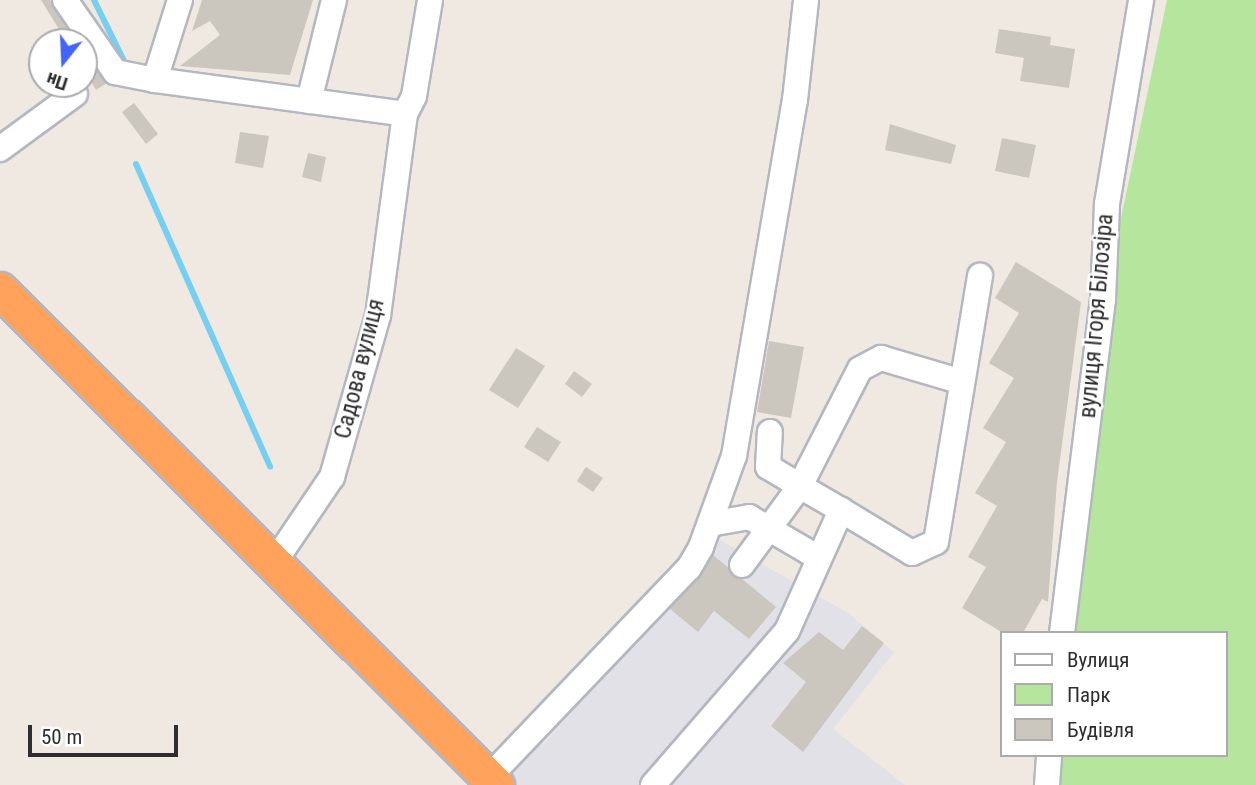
<!DOCTYPE html>
<meta charset="utf-8">
<style>
body{margin:0}
#map{position:relative;width:1256px;height:785px;overflow:hidden;background:#efe9e1;font-family:"Roboto Condensed",sans-serif}
div>[style]{position:absolute}
[style*='--x']{left:calc(var(--x)*1px);top:calc(var(--y)*1px);width:calc(var(--w)*1px);rotate:calc(var(--a)*1deg)}
.industrial>*{inset:0;background:#e3e1e8}
.green>*{inset:0;background:#b6e59e}
.stream>*{height:6px;margin:-3px;padding:0 3px;transform-origin:3px;border-radius:3px;background:#75cff0}
.building>*{inset:0;background:#cbc7bf}
.roads{filter:drop-shadow(2px 0 #b4b7c1) drop-shadow(-2px 0 #b4b7c1) drop-shadow(0 2px #b4b7c1) drop-shadow(0 -2px #b4b7c1)}
.minor>*{height:24px;margin:-12px;padding:0 12px;transform-origin:12px;border-radius:12px;background:#fff}
.highway>*{height:35px;margin:-17.5px;padding:0 17.5px;transform-origin:17.5px;border-radius:17.5px;background:#ffa35c}
span{translate:-50% -50%;white-space:nowrap;text-align:center;line-height:1.15;-webkit-text-stroke:5px #fff;paint-order:stroke}
.street-label{font-size:23px;color:#2e2e2e}
.legend{position:absolute;left:1000px;top:631px;width:228px;height:126px;box-sizing:border-box;background:#fff;border:2px solid #ababab;margin:0;padding:9px 12px;list-style:none;font-size:21px;color:#2e2e2e}
.legend li{display:flex;align-items:center;gap:14px;height:35px}
.legend b{width:35px;border:2px solid #ababab}
.north{position:absolute;left:28px;top:28px;width:70px;height:70px;box-sizing:border-box;background:#fff;border:2px solid #ababab;border-radius:50%;rotate:198deg;font-size:19px;font-weight:700;line-height:28px;text-align:center;color:#2e2e2e}
.north::after{content:'';display:block;margin:auto;width:24px;height:32px;background:#4264fb;clip-path:polygon(50% 0,100% 100%,50% 72%,0 100%)}
.scale{position:absolute;left:28px;top:725px;width:150px;height:32px;box-sizing:border-box;border:4px solid #2e2e2e;border-top:0;padding-left:9px;font-size:21px;line-height:24px;white-space:nowrap;color:#2e2e2e;-webkit-text-stroke:5px #fff;paint-order:stroke}
</style>
<div id="map">
<div class="industrial">
<i style="clip-path:polygon(720px 540px,848px 613px,894px 652px,833px 729px,905px 785px,484px 785px,526px 749px,545px 743px)"></i>
</div>
<div class="green">
<i style="clip-path:polygon(1167px 0,1256px 0,1256px 785px,1061px 785px,1062px 755px,1226px 755px,1226px 633px,1074px 633px,1120px 223px)"></i>
</div>
<div class="stream">
<i style="--x:94;--y:0;--w:70;--a:63.8"></i>
<i style="--x:136;--y:164;--w:331;--a:66.1"></i>
</div>
<div class="building">
<i style="clip-path:polygon(41px 0,50px 0,76px 42px,67px 42px)"></i>
<i style="clip-path:polygon(202px 0,313px 0,290px 75px,180px 66px,220px 35px,210px 21px,192px 31px)"></i>
<i style="clip-path:polygon(999px 29px,1051px 37px,1050px 45px,1075px 49px,1069px 88px,1020px 81px,1024px 58px,995px 53px)"></i>
<i style="clip-path:polygon(84px 53px,107px 83px,96px 90px,84px 70px)"></i>
<i style="clip-path:polygon(134px 103px,158px 134px,146px 144px,122px 112px)"></i>
<i style="clip-path:polygon(890px 124px,956px 145px,951px 164px,885px 150px)"></i>
<i style="clip-path:polygon(240px 132px,269px 136px,263px 168px,235px 163px)"></i>
<i style="clip-path:polygon(1002px 138px,1036px 145px,1029px 178px,995px 171px)"></i>
<i style="clip-path:polygon(308px 153px,326px 157px,321px 182px,302px 177px)"></i>
<i style="clip-path:polygon(1016px 262px,1081px 302px,1057px 482px,1048px 602px,1042px 599px,1023px 633px,1003px 633px,962px 608px,986px 567px,968px 557px,997px 506px,975px 493px,1006px 442px,983px 428px,1014px 378px,989px 363px,1019px 313px,995px 298px)"></i>
<i style="clip-path:polygon(769px 341px,804px 347px,791px 418px,757px 412px)"></i>
<i style="clip-path:polygon(516px 348px,545px 366px,518px 408px,489px 390px)"></i>
<i style="clip-path:polygon(574px 371px,592px 384px,582px 397px,565px 384px)"></i>
<i style="clip-path:polygon(537px 427px,561px 442px,548px 462px,524px 447px)"></i>
<i style="clip-path:polygon(586px 467px,603px 478px,593px 492px,577px 481px)"></i>
<i style="clip-path:polygon(713px 555px,776px 607px,749px 639px,714px 611px,698px 632px,670px 609px)"></i>
<i style="clip-path:polygon(862px 626px,884px 643px,803px 752px,771px 726px,806px 682px,783px 663px,819px 632px,843px 650px)"></i>
</div>
<div class="roads">
<div class="minor">
<i style="--x:65;--y:0;--w:88;--a:55.2"></i>
<i style="--x:115;--y:72;--w:41;--a:11.3"></i>
<i style="--x:180;--y:0;--w:84;--a:107.4"></i>
<i style="--x:155;--y:80;--w:252;--a:7.7"></i>
<i style="--x:309;--y:101;--w:104;--a:-76.1"></i>
<i style="--x:0;--y:149;--w:93;--a:-36.3"></i>
<i style="--x:841;--y:510;--w:48;--a:-149.7"></i>
<i style="--x:800;--y:486;--w:131;--a:-62.9"></i>
<i style="--x:860;--y:369;--w:24;--a:-28"></i>
<i style="--x:881;--y:358;--w:84;--a:16.5"></i>
<i style="--x:710;--y:524;--w:40;--a:-10"></i>
<i style="--x:749;--y:517;--w:81;--a:30.4"></i>
<i style="--x:273;--y:564;--w:105;--a:-55.9"></i>
<i style="--x:332;--y:477;--w:167;--a:-74.1"></i>
<i style="--x:378;--y:316;--w:204;--a:-82.4"></i>
<i style="--x:405;--y:114;--w:20;--a:-63"></i>
<i style="--x:414;--y:96;--w:97;--a:-80.5"></i>
<i style="--x:742;--y:565;--w:98;--a:-53.7"></i>
<i style="--x:800;--y:486;--w:37;--a:-149"></i>
<i style="--x:768;--y:467;--w:35;--a:-87"></i>
<i style="--x:1062;--y:633;--w:336;--a:-83"></i>
<i style="--x:1103;--y:300;--w:96;--a:-87.6"></i>
<i style="--x:1107;--y:204;--w:207;--a:-80.5"></i>
<i style="--x:489;--y:777;--w:289;--a:-46.3"></i>
<i style="--x:689;--y:568;--w:24;--a:-60"></i>
<i style="--x:701;--y:547;--w:97;--a:-70.1"></i>
<i style="--x:734;--y:456;--w:361;--a:-80.3"></i>
<i style="--x:795;--y:100;--w:101;--a:-83.7"></i>
<i style="--x:653;--y:785;--w:204;--a:-49"></i>
<i style="--x:787;--y:631;--w:133;--a:-65.9"></i>
<i style="--x:841;--y:510;--w:83;--a:31.2"></i>
<i style="--x:912;--y:553;--w:26;--a:-25"></i>
<i style="--x:936;--y:542;--w:270;--a:-80.6"></i>
<i style="--x:1047;--y:785;--w:30;--a:-86"></i>
</div>
<div class="highway">
<i style="--x:0;--y:290;--w:701;--a:44.94"></i>
</div>
</div>
<div class="street-label">
<span style="left:1097px;top:316px;rotate:-85deg">вулиця Ігоря Білозіра</span>
<span style="left:360px;top:369px;rotate:-76deg">Садова вулиця</span>
</div>
<ul class="legend">
<li><b style="height:9px;background:#fff"></b>Вулиця</li>
<li><b style="height:19px;background:#b6e59e"></b>Парк</li>
<li><b style="height:19px;background:#cbc7bf"></b>Будівля</li>
</ul>
<div class="north">Пн</div>
<div class="scale">50 m</div>
</div>
